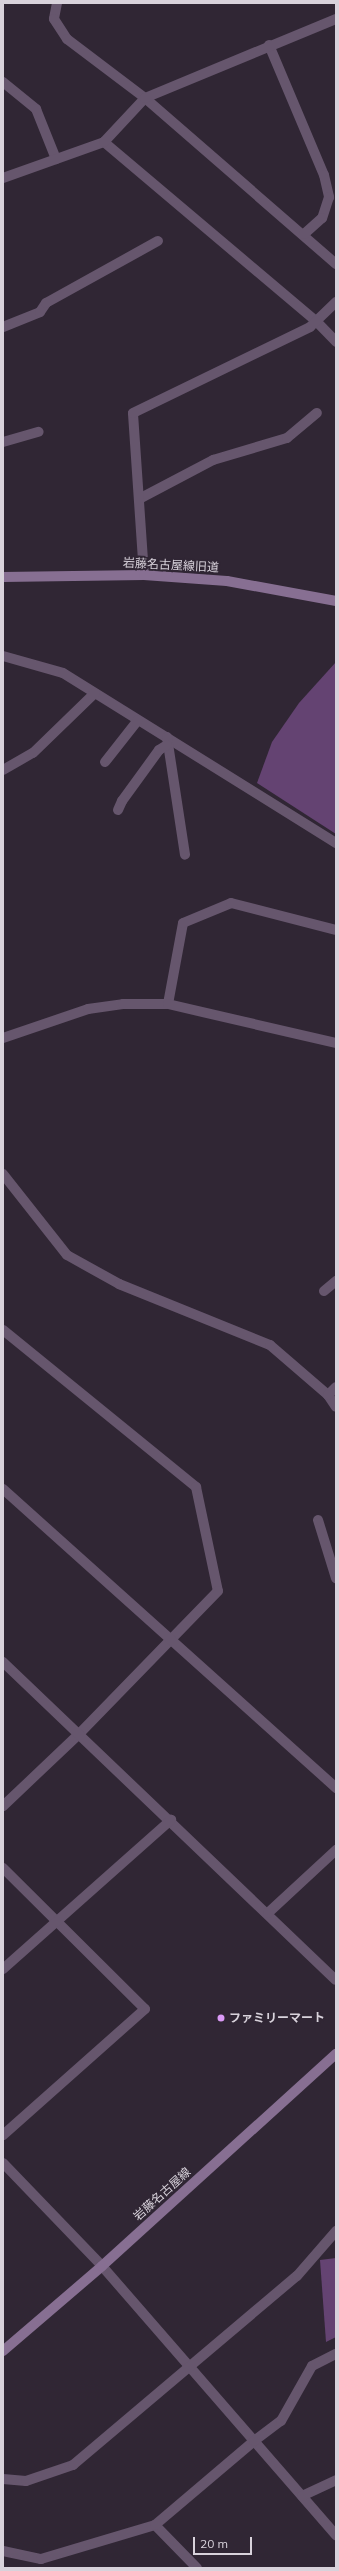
<!DOCTYPE html>
<meta charset="utf-8">
<style>
body{margin:0}
#map{position:relative;width:339px;height:2571px;overflow:hidden;background:#302634;font-family:Mulish,"Noto Sans JP",sans-serif}
div>[style]{position:absolute}
[style*='--x']{left:calc(var(--x)*1px);top:calc(var(--y)*1px);width:calc(var(--w)*1px);rotate:calc(var(--a)*1deg)}
.green>*{inset:0;background:#644372}
.street>*{height:10px;margin:-5px;padding:0 5px;transform-origin:5px;border-radius:5px;background:#66566d}
.secondary>*{height:10px;margin:-5px;padding:0 5px;transform-origin:5px;border-radius:5px;background:#876f92}
.dots>*{width:11px;height:11px;translate:-50% -50%;box-sizing:border-box;border:2px solid #302634;border-radius:50%}
span{translate:-50% -50%;white-space:nowrap;text-align:center;line-height:1.15;-webkit-text-stroke:3.5px #302634;paint-order:stroke}
.street-label{font-size:12px;color:#d8d2db}
.poi-label{font-size:12px;color:#d8d2db;font-weight:700}
.left{translate:0 -50%;text-align:left}
.frame{position:absolute;inset:0;border:4px solid #d8d2db;pointer-events:none}
.scale{position:absolute;left:193px;top:2537px;width:59px;height:18px;box-sizing:border-box;border:2px solid #d8d2db;border-top:0;padding-left:5px;font-size:12px;line-height:14px;white-space:nowrap;color:#d8d2db;-webkit-text-stroke:3px #302634;paint-order:stroke}
</style>
<div id="map">
<div class="green">
<i style="clip-path:polygon(336px 662px,336px 834px,257px 783px,272px 742px,299px 703px)"></i>
<i style="clip-path:polygon(336px 2258px,336px 2337px,326px 2342px,320px 2260px)"></i>
</div>
<div class="street">
<i style="--x:57;--y:3;--w:16;--a:101"></i>
<i style="--x:54;--y:19;--w:24;--a:57"></i>
<i style="--x:67;--y:39;--w:98;--a:37.1"></i>
<i style="--x:145;--y:98;--w:253;--a:41"></i>
<i style="--x:269;--y:45;--w:141;--a:67.1"></i>
<i style="--x:324;--y:175;--w:23;--a:77"></i>
<i style="--x:329;--y:197;--w:22;--a:108"></i>
<i style="--x:322;--y:218;--w:24;--a:138"></i>
<i style="--x:3;--y:82;--w:43;--a:39.3"></i>
<i style="--x:36;--y:109;--w:54;--a:68.2"></i>
<i style="--x:104;--y:142;--w:277;--a:40.2"></i>
<i style="--x:316;--y:321;--w:29;--a:46"></i>
<i style="--x:3;--y:178;--w:107;--a:-19.6"></i>
<i style="--x:104;--y:142;--w:60;--a:-47"></i>
<i style="--x:145;--y:98;--w:207;--a:-22.5"></i>
<i style="--x:3;--y:327;--w:40;--a:-22"></i>
<i style="--x:40;--y:312;--w:11;--a:-56"></i>
<i style="--x:46;--y:303;--w:128;--a:-29"></i>
<i style="--x:3;--y:442;--w:37;--a:-16"></i>
<i style="--x:139;--y:499;--w:84;--a:-27.8"></i>
<i style="--x:213;--y:460;--w:77;--a:-16.6"></i>
<i style="--x:287;--y:438;--w:39;--a:-40"></i>
<i style="--x:144;--y:575;--w:162;--a:-93.9"></i>
<i style="--x:133;--y:413;--w:197;--a:-25.9"></i>
<i style="--x:310;--y:327;--w:36;--a:-44"></i>
<i style="--x:3;--y:656;--w:62;--a:15.8"></i>
<i style="--x:63;--y:673;--w:322;--a:31.9"></i>
<i style="--x:167;--y:737;--w:119;--a:81.3"></i>
<i style="--x:105;--y:762;--w:53;--a:-51.8"></i>
<i style="--x:3;--y:770;--w:34;--a:-30"></i>
<i style="--x:33;--y:753;--w:86;--a:-44.1"></i>
<i style="--x:118;--y:810;--w:10;--a:-66"></i>
<i style="--x:122;--y:801;--w:63;--a:-54"></i>
<i style="--x:159;--y:750;--w:9;--a:-32"></i>
<i style="--x:168;--y:1004;--w:82;--a:-79.5"></i>
<i style="--x:183;--y:923;--w:52;--a:-22.6"></i>
<i style="--x:231;--y:903;--w:108;--a:14.4"></i>
<i style="--x:3;--y:1038;--w:90;--a:-18.8"></i>
<i style="--x:88;--y:1009;--w:35;--a:-8"></i>
<i style="--x:123;--y:1004;--w:45;--a:0"></i>
<i style="--x:168;--y:1004;--w:172;--a:13.1"></i>
<i style="--x:3;--y:1174;--w:103;--a:51.7"></i>
<i style="--x:67;--y:1255;--w:60;--a:29.1"></i>
<i style="--x:119;--y:1284;--w:163;--a:22"></i>
<i style="--x:270;--y:1345;--w:77;--a:40.8"></i>
<i style="--x:328;--y:1395;--w:14;--a:56"></i>
<i style="--x:324;--y:1291;--w:16;--a:-40"></i>
<i style="--x:3;--y:1330;--w:249;--a:39.1"></i>
<i style="--x:196;--y:1487;--w:106;--a:78.1"></i>
<i style="--x:218;--y:1591;--w:199;--a:134.2"></i>
<i style="--x:79;--y:1734;--w:105;--a:136.5"></i>
<i style="--x:328;--y:1395;--w:11;--a:-45"></i>
<i style="--x:3;--y:1489;--w:448;--a:41.9"></i>
<i style="--x:318;--y:1520;--w:61;--a:72.8"></i>
<i style="--x:3;--y:1662;--w:460;--a:43.7"></i>
<i style="--x:3;--y:1868;--w:200;--a:44.8"></i>
<i style="--x:145;--y:2009;--w:190;--a:138.4"></i>
<i style="--x:268;--y:1913;--w:93;--a:-42.8"></i>
<i style="--x:3;--y:1969;--w:225;--a:-41.6"></i>
<i style="--x:3;--y:2163;--w:143;--a:46.1"></i>
<i style="--x:102;--y:2266;--w:357;--a:49"></i>
<i style="--x:3;--y:2479;--w:23;--a:5"></i>
<i style="--x:26;--y:2481;--w:50;--a:-18.8"></i>
<i style="--x:73;--y:2465;--w:293;--a:-40.2"></i>
<i style="--x:297;--y:2276;--w:60;--a:-49.1"></i>
<i style="--x:302;--y:2496;--w:38;--a:-25"></i>
<i style="--x:155;--y:2525;--w:60;--a:45.7"></i>
<i style="--x:3;--y:2551;--w:39;--a:12"></i>
<i style="--x:41;--y:2559;--w:119;--a:-16.6"></i>
<i style="--x:155;--y:2525;--w:130;--a:-40.3"></i>
<i style="--x:254;--y:2441;--w:34;--a:-37"></i>
<i style="--x:281;--y:2421;--w:63;--a:-60.6"></i>
<i style="--x:312;--y:2366;--w:27;--a:-27"></i>
</div>
<div class="secondary">
<i style="--x:3;--y:577;--w:141;--a:-0.8"></i>
<i style="--x:144;--y:575;--w:83;--a:4.1"></i>
<i style="--x:227;--y:581;--w:111;--a:10.4"></i>
<i style="--x:3;--y:2351;--w:130;--a:-40.6"></i>
<i style="--x:102;--y:2266;--w:316;--a:-42.2"></i>
</div>
<div class="dots">
<i style="left:221px;top:2018px;background:#da9af6"></i>
</div>
<div class="street-label">
<span style="left:171px;top:565px;rotate:3deg">岩藤名古屋線旧道</span>
<span style="left:162px;top:2194px;rotate:-42deg">岩藤名古屋線</span>
</div>
<div class="poi-label">
<span class="left" style="left:229px;top:2018px">ファミリーマート</span>
</div>
<div class="frame"></div>
<div class="scale">20 m</div>
</div>
